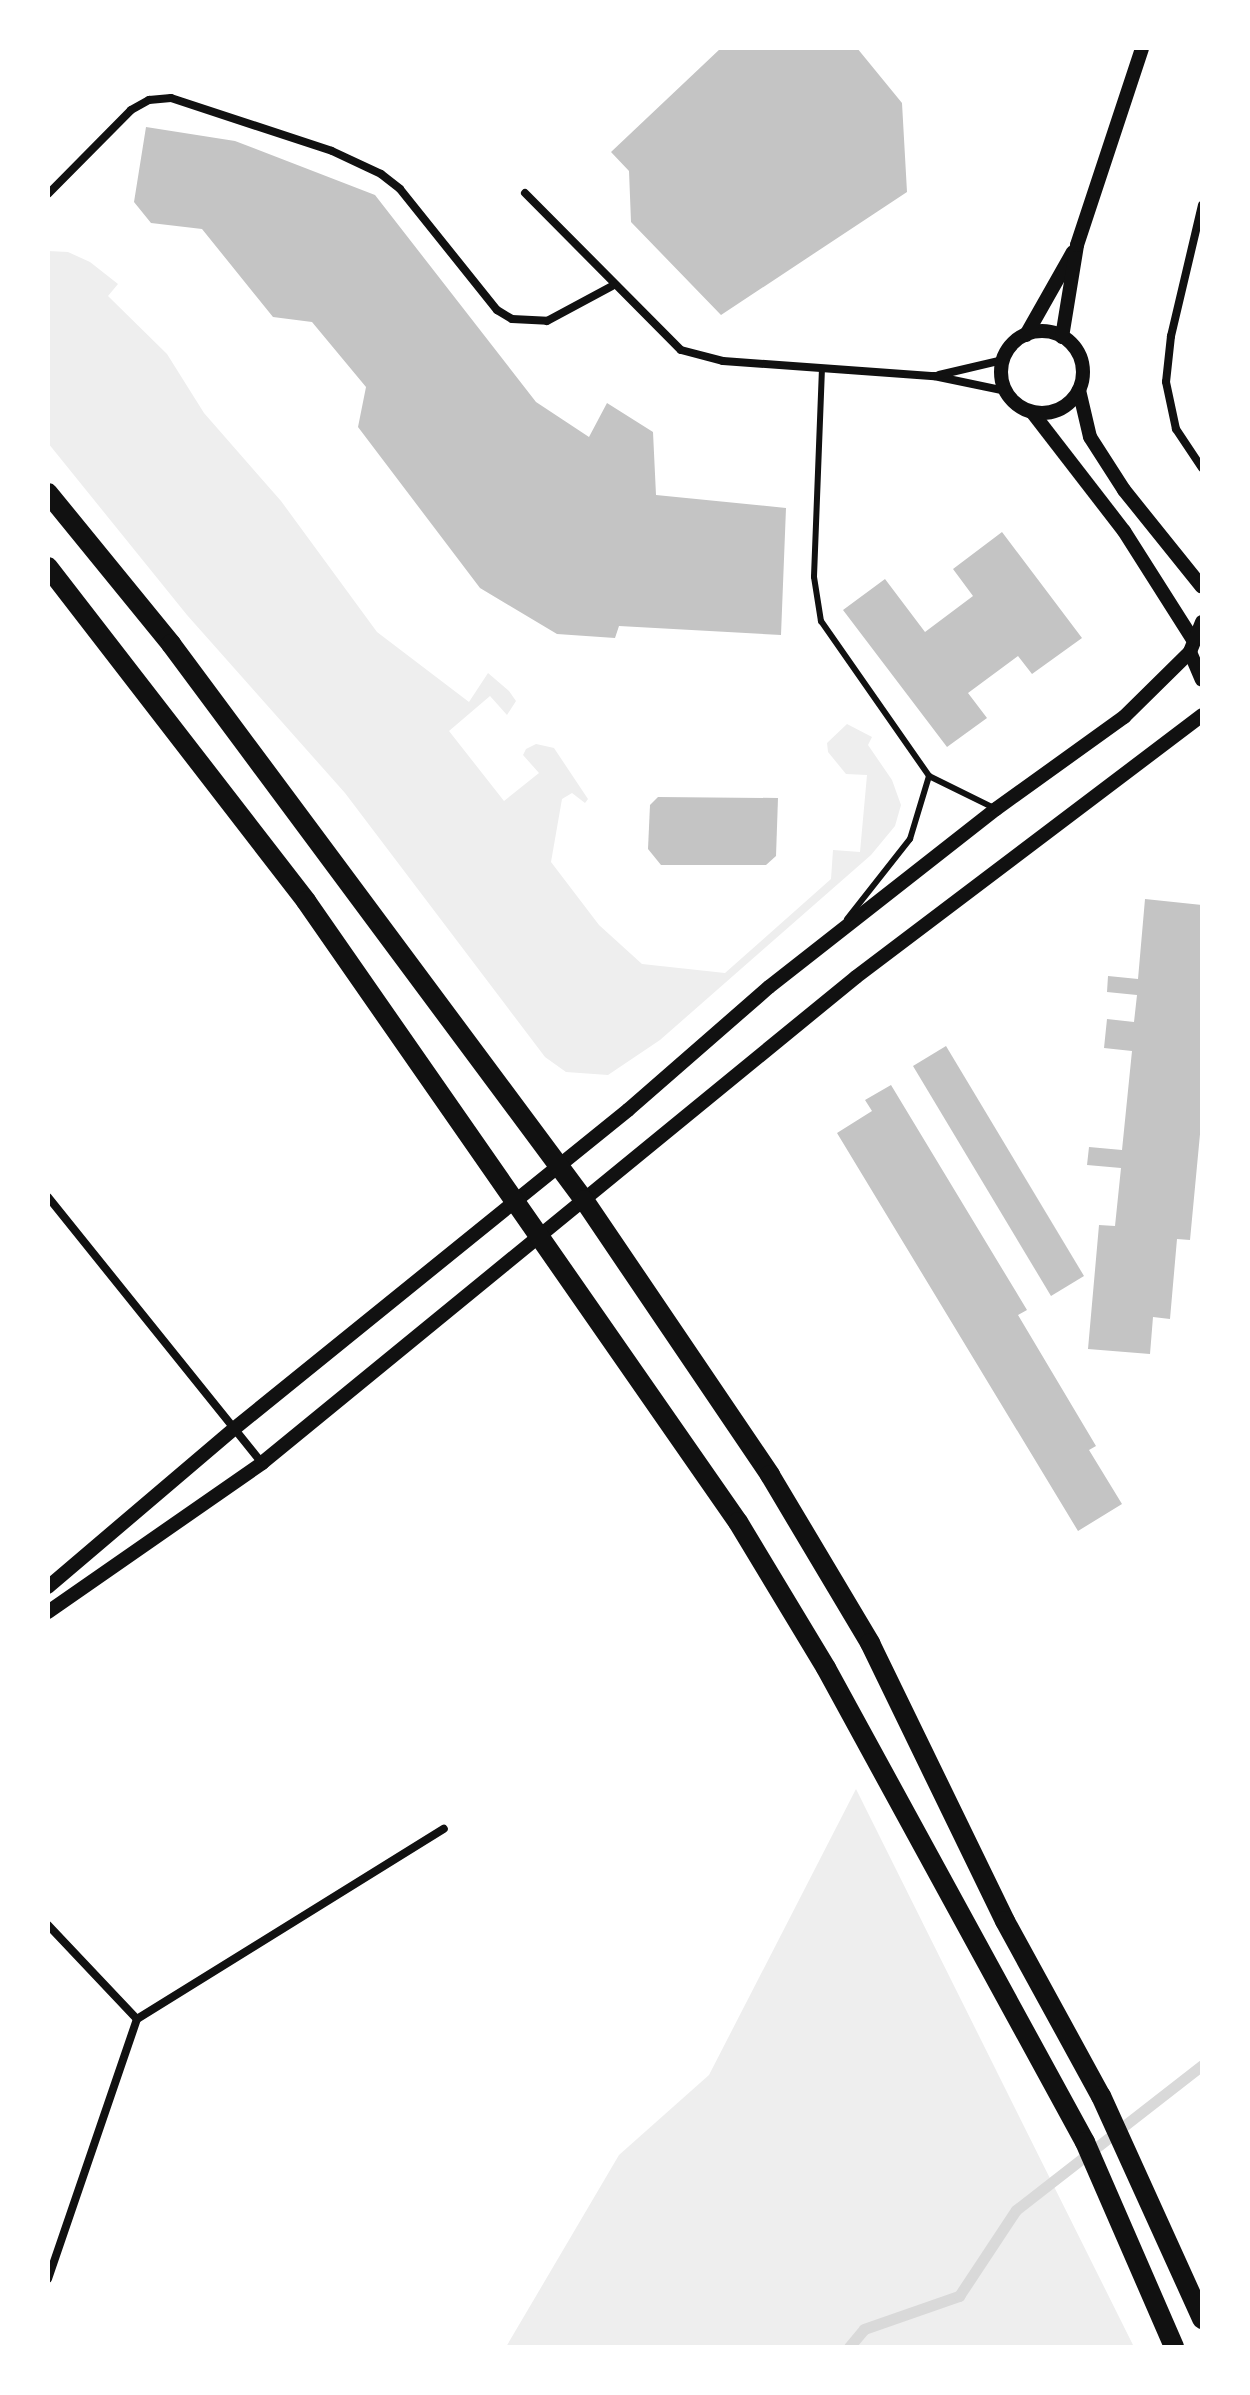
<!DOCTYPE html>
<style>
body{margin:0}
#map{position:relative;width:1250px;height:2395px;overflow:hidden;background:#fff;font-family:"Noto Sans",sans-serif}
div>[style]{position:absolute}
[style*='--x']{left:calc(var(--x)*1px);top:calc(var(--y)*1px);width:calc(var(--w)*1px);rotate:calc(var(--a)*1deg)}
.green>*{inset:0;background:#eee}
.stream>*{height:11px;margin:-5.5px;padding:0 5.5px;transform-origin:5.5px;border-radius:5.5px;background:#d9d9d9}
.building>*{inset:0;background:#c4c4c4}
.service>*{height:6px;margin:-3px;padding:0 3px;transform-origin:3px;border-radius:3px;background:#111}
.minor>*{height:8px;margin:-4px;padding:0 4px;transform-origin:4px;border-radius:4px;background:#111}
.tertiary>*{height:14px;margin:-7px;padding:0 7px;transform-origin:7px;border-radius:7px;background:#111}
.tertiary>.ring{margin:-7px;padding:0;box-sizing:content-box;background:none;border:14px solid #111;border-radius:50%}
.primary>*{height:20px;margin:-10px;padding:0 10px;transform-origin:10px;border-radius:10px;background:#111}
span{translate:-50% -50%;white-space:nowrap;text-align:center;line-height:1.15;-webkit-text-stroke:8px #fff;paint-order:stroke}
.frame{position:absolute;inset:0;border:50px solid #fff;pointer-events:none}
</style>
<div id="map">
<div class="green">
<i style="clip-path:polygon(48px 251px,68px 252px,90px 262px,118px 284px,108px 296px,167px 354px,204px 413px,281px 501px,377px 632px,469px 702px,488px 673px,509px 691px,516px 701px,507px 715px,490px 696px,449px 731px,504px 801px,539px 773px,523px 755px,526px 749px,536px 744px,554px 748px,588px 799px,585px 803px,572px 793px,562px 799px,551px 862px,599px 925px,642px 964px,725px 973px,831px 879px,833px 850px,860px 852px,867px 775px,846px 774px,828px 752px,827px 743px,847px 724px,872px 737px,868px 745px,892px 780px,901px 805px,895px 826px,871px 855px,660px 1040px,608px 1075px,566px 1072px,545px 1057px,345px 793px,187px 615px,48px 443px)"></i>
<i style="clip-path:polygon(856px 1789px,1134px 2347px,506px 2347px,619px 2155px,709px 2075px)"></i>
</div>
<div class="stream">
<i style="--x:849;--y:2347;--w:23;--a:-50"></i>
<i style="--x:864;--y:2329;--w:101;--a:-19.2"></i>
<i style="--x:959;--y:2296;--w:103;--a:-56.5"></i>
<i style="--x:1016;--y:2210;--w:236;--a:-37.9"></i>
</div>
<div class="building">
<i style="clip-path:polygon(721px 48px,857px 48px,902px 103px,907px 192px,721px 315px,631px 222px,629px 171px,611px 152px)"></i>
<i style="clip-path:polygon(146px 127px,235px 141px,375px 195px,536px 402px,589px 437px,607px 403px,653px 432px,656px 495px,786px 508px,781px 635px,619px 626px,615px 638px,557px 634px,480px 588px,358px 427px,366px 387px,312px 322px,273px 317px,202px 229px,151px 223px,134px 202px)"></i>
<i style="clip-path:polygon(1002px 532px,1082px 638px,1032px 674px,1018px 656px,968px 693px,987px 718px,947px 747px,843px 610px,885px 579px,925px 632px,973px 596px,953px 569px)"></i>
<i style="clip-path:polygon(658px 797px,778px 798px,776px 856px,766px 865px,661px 865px,648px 849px,650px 805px)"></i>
<i style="clip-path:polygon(1145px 899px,1202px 905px,1202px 1113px,1190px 1240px,1177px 1239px,1170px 1319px,1153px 1317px,1150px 1354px,1088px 1349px,1099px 1225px,1115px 1226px,1121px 1168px,1087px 1165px,1089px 1147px,1122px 1150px,1132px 1051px,1104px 1048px,1107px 1019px,1134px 1022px,1137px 995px,1107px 992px,1108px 976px,1138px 979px)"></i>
<i style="clip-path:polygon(946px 1046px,1084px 1276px,1051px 1296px,913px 1066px)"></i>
<i style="clip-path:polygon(891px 1085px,1027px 1310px,1018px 1315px,1096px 1446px,1089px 1450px,1122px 1504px,1078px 1531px,837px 1133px,872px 1111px,865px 1100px)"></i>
</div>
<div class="service">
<i style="--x:822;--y:368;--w:209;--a:92.2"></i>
<i style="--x:814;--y:577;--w:45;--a:81"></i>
<i style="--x:821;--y:621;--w:189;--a:55.1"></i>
<i style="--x:929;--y:776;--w:75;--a:26.2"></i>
<i style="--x:847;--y:919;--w:102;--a:-51.8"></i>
<i style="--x:910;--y:839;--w:66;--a:-73.2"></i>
</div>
<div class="minor">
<i style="--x:525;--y:193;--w:221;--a:45.2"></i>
<i style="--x:681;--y:350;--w:43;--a:14.7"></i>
<i style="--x:723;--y:361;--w:212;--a:4.1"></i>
<i style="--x:934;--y:376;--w:74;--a:11.8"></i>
<i style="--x:48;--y:194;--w:118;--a:-45.3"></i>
<i style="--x:131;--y:110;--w:21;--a:-29"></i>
<i style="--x:149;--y:100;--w:22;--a:-5"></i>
<i style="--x:171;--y:98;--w:169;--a:18.2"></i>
<i style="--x:332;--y:151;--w:54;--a:25.1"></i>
<i style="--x:381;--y:174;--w:24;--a:38"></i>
<i style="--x:400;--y:189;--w:155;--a:51.3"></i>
<i style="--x:497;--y:310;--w:17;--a:31"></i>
<i style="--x:512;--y:319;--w:35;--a:3"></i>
<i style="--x:547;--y:321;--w:74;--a:-28.3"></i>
<i style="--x:1202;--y:205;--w:135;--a:103.3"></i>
<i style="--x:1171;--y:336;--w:46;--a:96.2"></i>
<i style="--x:1166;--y:382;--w:48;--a:78"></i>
<i style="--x:1176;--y:429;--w:47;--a:56.3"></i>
<i style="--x:939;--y:375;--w:66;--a:-13.2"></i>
<i style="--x:48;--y:1197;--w:341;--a:51.2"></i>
<i style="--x:48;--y:1925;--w:129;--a:46.6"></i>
<i style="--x:48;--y:2279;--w:275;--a:-71.1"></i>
<i style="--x:137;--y:2019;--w:361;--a:-31.8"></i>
</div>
<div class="tertiary">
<i class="ring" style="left:1001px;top:331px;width:68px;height:68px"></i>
<i style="--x:1026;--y:335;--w:95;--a:-60.5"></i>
<i style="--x:1062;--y:337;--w:93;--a:-80.7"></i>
<i style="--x:1077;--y:245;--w:207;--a:-71.7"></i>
<i style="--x:1079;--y:390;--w:48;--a:76.8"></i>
<i style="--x:1090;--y:437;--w:63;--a:57.3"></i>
<i style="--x:1124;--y:490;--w:124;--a:51.2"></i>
<i style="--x:1032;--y:412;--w:150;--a:52.3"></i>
<i style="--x:1124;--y:531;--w:127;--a:57.6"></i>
<i style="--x:1202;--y:622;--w:32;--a:112"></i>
<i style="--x:1190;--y:652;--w:30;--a:67"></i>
<i style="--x:48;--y:1587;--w:245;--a:-40.4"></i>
<i style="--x:235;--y:1428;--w:506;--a:-38.98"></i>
<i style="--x:628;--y:1110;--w:187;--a:-41.1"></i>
<i style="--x:769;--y:987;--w:288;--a:-38.1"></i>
<i style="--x:996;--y:809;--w:158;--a:-35.7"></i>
<i style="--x:1124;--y:717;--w:93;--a:-44.6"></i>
<i style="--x:48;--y:1612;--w:261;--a:-34.8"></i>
<i style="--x:262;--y:1463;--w:767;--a:-39.29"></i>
<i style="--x:856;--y:977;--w:434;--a:-37.1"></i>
</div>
<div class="primary">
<i style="--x:48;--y:493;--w:195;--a:50.8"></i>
<i style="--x:171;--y:644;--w:693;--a:53.39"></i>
<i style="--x:584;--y:1200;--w:332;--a:55.9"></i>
<i style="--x:770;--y:1475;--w:196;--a:59.2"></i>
<i style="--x:870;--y:1643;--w:309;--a:64.1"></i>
<i style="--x:1005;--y:1921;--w:200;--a:61.3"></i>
<i style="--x:1101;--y:2096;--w:245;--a:65.6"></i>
<i style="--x:48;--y:567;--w:422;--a:52.3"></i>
<i style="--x:306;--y:901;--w:756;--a:55.18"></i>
<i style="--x:738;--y:1522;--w:170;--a:58.9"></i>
<i style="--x:826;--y:1668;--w:540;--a:61.35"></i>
<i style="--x:1085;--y:2142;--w:223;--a:66.5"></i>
</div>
<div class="frame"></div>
</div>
